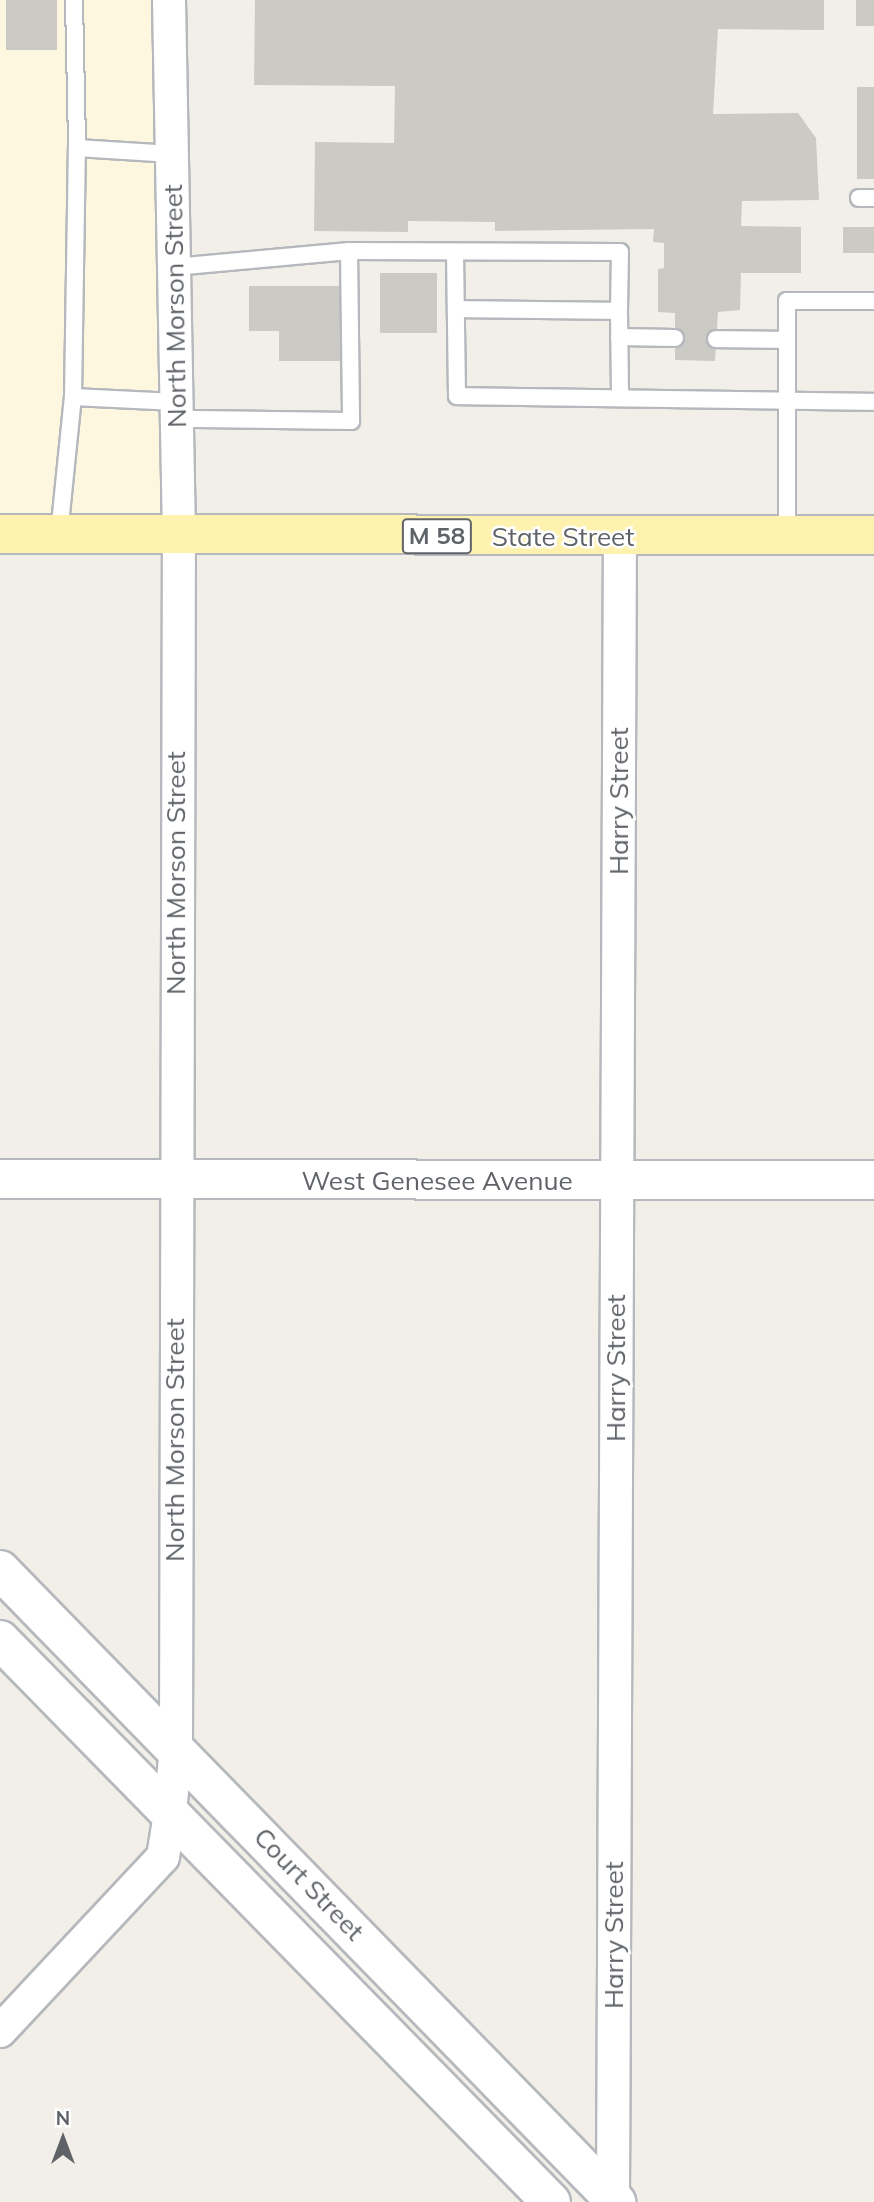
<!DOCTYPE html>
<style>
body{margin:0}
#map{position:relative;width:874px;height:2202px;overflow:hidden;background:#f1efe8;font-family:Mulish,sans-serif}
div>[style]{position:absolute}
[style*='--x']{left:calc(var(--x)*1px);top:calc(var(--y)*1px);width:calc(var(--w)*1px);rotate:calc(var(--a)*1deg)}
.commercial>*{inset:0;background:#fef7e0}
.building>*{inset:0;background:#cccac5}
.roads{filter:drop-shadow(2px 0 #b5b8bc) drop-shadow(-2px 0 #b5b8bc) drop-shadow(0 2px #b5b8bc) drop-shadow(0 -2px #b5b8bc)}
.lane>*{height:16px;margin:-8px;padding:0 8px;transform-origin:8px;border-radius:8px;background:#fff}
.street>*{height:32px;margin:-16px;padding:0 16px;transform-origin:16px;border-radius:16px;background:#fff}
.secondary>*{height:38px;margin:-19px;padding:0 19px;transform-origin:19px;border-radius:19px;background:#fff}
.primary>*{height:38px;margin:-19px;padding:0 19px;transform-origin:19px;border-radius:19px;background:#fff2af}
span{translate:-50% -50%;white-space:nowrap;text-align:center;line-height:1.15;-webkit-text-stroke:5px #fff;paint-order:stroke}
.shield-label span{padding:2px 5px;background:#fff;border:2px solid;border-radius:5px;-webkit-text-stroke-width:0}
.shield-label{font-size:24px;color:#5f6368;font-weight:700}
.street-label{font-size:26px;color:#5f6368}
.north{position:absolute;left:28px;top:2104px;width:70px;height:70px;-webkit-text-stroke:5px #fff;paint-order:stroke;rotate:0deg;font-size:19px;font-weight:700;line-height:28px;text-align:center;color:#5f6368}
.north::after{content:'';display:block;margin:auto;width:24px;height:32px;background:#5f6368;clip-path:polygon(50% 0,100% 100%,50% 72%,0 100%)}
</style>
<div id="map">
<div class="commercial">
<i style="clip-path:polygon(0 0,169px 0,179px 535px,0 534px)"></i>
</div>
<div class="building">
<i style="clip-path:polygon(6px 0,57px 0,57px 50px,6px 50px)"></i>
<i style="clip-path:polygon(255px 0,824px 0,824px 30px,718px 29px,713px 114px,798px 113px,816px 138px,819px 200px,742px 201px,741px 226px,801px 227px,801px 273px,741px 273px,740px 310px,718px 312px,715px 361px,675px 360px,675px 313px,658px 312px,658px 269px,664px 268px,664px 243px,653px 242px,654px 229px,495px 231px,495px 222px,408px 221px,408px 232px,314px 231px,315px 142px,394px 143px,395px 86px,254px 85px)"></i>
<i style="clip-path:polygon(856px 0,874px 0,874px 26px,856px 26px)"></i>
<i style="clip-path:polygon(857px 87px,874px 87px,874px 179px,857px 179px)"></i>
<i style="clip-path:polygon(843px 227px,874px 227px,874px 253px,843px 253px)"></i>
<i style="clip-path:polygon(380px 273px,437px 273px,437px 333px,380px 333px)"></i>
<i style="clip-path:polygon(249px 286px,342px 286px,342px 361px,279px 361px,279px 331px,249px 331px)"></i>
</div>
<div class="roads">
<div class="lane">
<i style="--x:74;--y:0;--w:148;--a:88.8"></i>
<i style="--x:77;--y:148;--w:95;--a:3.6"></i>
<i style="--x:859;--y:198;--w:15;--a:0"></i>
<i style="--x:349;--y:251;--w:271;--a:0.2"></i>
<i style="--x:620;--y:252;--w:59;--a:91"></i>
<i style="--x:455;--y:253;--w:143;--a:89.2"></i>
<i style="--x:457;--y:396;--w:417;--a:0.8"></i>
<i style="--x:174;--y:267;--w:176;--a:-5.2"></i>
<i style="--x:349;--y:251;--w:170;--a:89.3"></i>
<i style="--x:351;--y:421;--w:174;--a:-179.3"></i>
<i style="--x:458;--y:309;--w:161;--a:0.7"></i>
<i style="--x:619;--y:311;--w:87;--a:89.3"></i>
<i style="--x:619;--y:337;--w:56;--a:1"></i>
<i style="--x:716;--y:339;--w:71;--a:0.8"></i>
<i style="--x:73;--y:397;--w:103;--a:2.8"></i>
<i style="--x:59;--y:534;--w:138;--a:-84.2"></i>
<i style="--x:73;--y:397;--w:249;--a:-89.1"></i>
<i style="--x:787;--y:535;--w:234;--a:-90"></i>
<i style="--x:787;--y:301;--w:87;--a:0"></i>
</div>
<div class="street">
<i style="--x:0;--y:2031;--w:238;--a:-46.9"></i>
<i style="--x:163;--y:1857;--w:44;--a:-80.8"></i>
<i style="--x:170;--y:1814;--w:68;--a:-85"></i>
<i style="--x:176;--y:1746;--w:1211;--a:-89.86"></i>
<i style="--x:179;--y:535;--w:535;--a:-91.07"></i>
<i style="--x:613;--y:2199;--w:1662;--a:-89.76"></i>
</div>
<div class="secondary">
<i style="--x:0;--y:1179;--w:874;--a:0.07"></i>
<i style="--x:0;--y:1570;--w:883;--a:45.73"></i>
<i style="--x:0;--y:1640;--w:787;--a:45.57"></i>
</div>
<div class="primary">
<i style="--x:0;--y:534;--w:874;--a:0.07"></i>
</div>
</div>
<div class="shield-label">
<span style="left:437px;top:536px">M 58</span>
</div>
<div class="street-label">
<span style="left:175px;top:306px;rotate:-91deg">North Morson Street</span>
<span style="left:563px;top:537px">State Street</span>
<span style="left:619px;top:801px;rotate:-90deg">Harry Street</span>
<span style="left:176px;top:873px;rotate:-90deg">North Morson Street</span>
<span style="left:437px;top:1181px">West Genesee Avenue</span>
<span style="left:616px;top:1368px;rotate:-90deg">Harry Street</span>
<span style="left:175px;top:1440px;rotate:-90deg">North Morson Street</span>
<span style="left:309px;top:1884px;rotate:46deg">Court Street</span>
<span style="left:614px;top:1935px;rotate:-90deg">Harry Street</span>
</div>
<div class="north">N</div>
</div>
